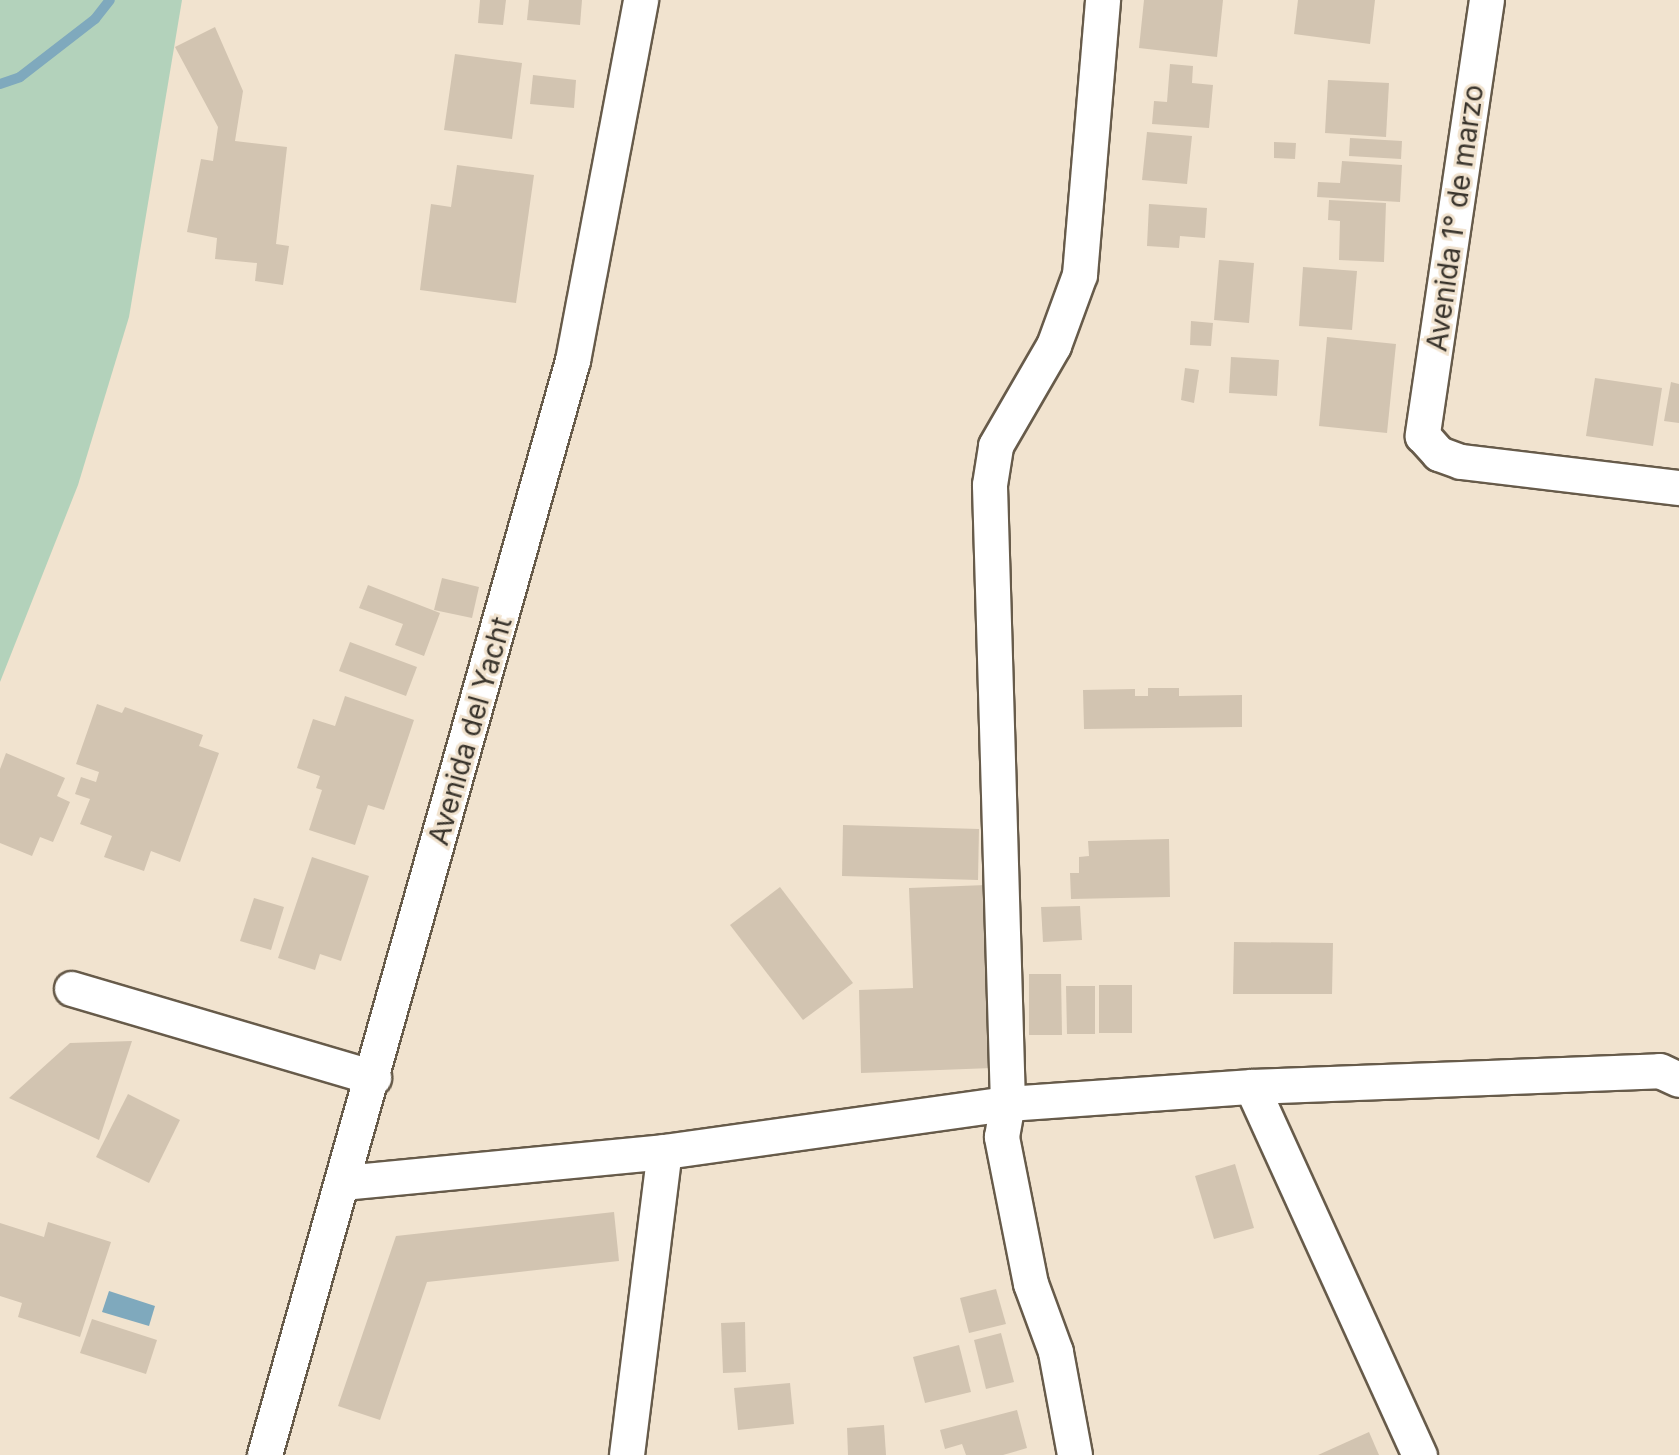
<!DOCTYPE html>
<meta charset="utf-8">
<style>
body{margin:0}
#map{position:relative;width:1679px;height:1455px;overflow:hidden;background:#f1e3cf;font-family:Inter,sans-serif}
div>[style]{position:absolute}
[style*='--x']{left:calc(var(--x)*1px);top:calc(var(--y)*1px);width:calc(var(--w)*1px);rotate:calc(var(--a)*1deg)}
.green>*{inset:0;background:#b3d2bb}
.water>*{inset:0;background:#7fa9bd}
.stream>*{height:10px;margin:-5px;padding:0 5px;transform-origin:5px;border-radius:5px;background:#7fa9bd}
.building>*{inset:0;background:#d2c4b1}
.roads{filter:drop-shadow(2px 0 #675b4a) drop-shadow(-2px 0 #675b4a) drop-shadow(0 2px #675b4a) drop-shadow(0 -2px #675b4a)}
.minor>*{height:34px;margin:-17px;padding:0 17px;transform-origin:17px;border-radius:17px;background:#fff}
span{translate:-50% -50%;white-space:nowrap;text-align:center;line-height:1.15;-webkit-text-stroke:6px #f1e3cf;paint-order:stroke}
.street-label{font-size:28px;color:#39342c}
</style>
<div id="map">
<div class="green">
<i style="clip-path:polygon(0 0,182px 0,129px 317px,78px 485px,0 682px)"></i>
</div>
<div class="water">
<i style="clip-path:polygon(109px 1291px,155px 1306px,149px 1326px,102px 1312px)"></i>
</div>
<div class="stream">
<i style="--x:0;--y:84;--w:21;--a:-19"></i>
<i style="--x:20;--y:77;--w:95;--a:-37.7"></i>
<i style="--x:95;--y:19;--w:24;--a:-52"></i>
</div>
<div class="building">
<i style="clip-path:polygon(480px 0,506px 0,503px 25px,478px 23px)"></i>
<i style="clip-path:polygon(529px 0,582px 0,580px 25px,527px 20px)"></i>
<i style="clip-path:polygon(1144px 0,1223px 0,1217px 57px,1139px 48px)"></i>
<i style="clip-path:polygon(1298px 0,1375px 0,1370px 44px,1294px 34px)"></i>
<i style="clip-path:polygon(215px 27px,243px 91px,235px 141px,287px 147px,276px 244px,289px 246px,283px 285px,255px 281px,257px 263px,215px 259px,217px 238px,187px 232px,201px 159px,213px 161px,218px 127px,175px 47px)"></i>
<i style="clip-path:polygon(455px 54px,522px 63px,512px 139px,444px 130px)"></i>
<i style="clip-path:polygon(1170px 64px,1193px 66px,1192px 83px,1213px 85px,1209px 128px,1152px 124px,1154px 101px,1167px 102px)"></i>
<i style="clip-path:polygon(533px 75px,576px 80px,574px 108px,530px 104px)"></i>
<i style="clip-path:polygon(1328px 80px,1389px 83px,1386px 137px,1325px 133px)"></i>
<i style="clip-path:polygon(1147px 132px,1192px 136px,1187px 184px,1142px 180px)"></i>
<i style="clip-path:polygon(1350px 138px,1402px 141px,1401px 159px,1349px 156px)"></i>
<i style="clip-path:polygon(1274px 142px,1296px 143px,1295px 159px,1274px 158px)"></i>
<i style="clip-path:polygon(1342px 161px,1402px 165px,1400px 202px,1317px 197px,1318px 182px,1340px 183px)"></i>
<i style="clip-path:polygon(457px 165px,534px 175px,516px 303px,420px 290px,431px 204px,451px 207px)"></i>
<i style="clip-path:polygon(1329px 200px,1386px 203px,1384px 262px,1339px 260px,1340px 221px,1328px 220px)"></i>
<i style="clip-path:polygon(1149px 204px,1207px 208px,1205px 238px,1180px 236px,1179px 248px,1147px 246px)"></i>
<i style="clip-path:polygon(1219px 260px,1254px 263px,1249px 323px,1214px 320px)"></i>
<i style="clip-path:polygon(1303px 267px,1357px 271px,1352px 330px,1299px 326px)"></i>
<i style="clip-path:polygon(1191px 321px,1213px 323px,1211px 346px,1190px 345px)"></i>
<i style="clip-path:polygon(1327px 337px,1396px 344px,1387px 433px,1319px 426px)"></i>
<i style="clip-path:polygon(1231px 357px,1279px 360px,1277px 396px,1229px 393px)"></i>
<i style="clip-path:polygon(1185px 368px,1199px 370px,1194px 403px,1181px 400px)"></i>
<i style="clip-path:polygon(1595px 378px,1662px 388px,1653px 446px,1586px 436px)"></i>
<i style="clip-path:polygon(1671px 382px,1679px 384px,1679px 423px,1664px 421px)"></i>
<i style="clip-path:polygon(442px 578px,479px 587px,472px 618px,434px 610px)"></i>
<i style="clip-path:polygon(368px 585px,440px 613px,424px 656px,395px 645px,403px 624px,359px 608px)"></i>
<i style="clip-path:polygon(350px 642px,417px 667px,406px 696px,339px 671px)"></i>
<i style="clip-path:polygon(1148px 688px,1179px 688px,1179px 696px,1242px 695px,1242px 727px,1084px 729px,1083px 690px,1135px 689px,1135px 696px,1148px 696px)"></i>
<i style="clip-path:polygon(345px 696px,414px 720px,384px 810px,368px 805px,355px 845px,309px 830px,322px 790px,316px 788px,320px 776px,297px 768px,313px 719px,335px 726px)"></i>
<i style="clip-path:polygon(97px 704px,122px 713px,125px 707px,203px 735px,199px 746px,219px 753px,180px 862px,151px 851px,144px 871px,104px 857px,112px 836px,80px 824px,90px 799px,75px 794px,81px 777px,96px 782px,99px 772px,76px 764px)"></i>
<i style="clip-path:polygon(6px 753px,65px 778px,57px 796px,70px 802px,53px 842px,40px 837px,32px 856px,0 843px,0 769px)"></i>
<i style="clip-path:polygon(843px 825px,979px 829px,978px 880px,842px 876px)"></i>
<i style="clip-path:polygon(1169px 839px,1170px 897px,1071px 899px,1070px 873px,1079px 873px,1079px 857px,1089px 856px,1088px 841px)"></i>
<i style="clip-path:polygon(312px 857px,369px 876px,341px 961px,320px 954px,315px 970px,278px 958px)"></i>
<i style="clip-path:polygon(986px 885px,992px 1068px,861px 1073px,859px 990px,913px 988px,909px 888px)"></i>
<i style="clip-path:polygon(780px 887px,853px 983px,803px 1020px,730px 925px)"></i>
<i style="clip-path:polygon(254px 898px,284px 907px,271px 950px,240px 941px)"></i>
<i style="clip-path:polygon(1080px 906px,1082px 940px,1043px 942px,1041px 907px)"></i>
<i style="clip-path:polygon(1234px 942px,1333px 943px,1332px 994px,1233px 994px)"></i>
<i style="clip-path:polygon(1029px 974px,1061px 974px,1062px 1035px,1029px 1035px)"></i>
<i style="clip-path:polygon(1099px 985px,1132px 985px,1132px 1033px,1099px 1033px)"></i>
<i style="clip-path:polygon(1066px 986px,1095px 986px,1095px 1034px,1067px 1034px)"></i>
<i style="clip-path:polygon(132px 1041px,99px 1140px,9px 1098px,70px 1043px)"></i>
<i style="clip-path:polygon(128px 1094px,180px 1120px,149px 1183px,96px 1157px)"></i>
<i style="clip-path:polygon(1235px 1164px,1254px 1228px,1214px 1239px,1195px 1176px)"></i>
<i style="clip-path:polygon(614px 1212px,619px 1261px,427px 1282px,380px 1420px,338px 1406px,396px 1236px)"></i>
<i style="clip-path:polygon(48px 1222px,111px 1242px,80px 1337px,18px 1317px,22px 1303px,0 1296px,0 1223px,44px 1237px)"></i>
<i style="clip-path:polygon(996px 1289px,1006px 1324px,969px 1333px,960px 1298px)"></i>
<i style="clip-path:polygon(92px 1319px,157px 1340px,146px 1374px,80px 1353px)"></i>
<i style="clip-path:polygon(745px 1322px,746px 1372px,723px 1373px,721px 1323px)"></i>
<i style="clip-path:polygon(1001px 1333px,1014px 1382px,986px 1389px,974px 1340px)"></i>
<i style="clip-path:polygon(959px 1345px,971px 1392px,925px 1403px,913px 1357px)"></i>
<i style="clip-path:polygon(790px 1383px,794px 1424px,738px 1430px,734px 1388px)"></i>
<i style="clip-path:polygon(1017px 1410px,1027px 1448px,1003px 1455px,966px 1455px,962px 1444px,945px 1449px,940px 1430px)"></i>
<i style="clip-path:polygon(884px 1425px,886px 1455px,848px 1455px,847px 1428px)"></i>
<i style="clip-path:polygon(1369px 1432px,1379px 1455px,1318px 1455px)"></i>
</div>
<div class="roads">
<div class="minor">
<i style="--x:1487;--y:0;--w:441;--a:98.4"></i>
<i style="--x:1423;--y:436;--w:24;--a:48"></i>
<i style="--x:1439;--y:454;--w:23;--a:20"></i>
<i style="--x:1461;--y:462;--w:220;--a:6.8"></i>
<i style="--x:72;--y:989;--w:315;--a:16.4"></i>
<i style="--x:1252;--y:1087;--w:405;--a:65.5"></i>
<i style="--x:344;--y:1183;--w:322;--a:-5.5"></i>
<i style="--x:665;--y:1152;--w:346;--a:-8"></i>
<i style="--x:1008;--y:1104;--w:245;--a:-4"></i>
<i style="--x:1252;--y:1087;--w:408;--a:-2.2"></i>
<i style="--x:1660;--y:1071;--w:21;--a:25"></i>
<i style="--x:265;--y:1455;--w:1137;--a:-74.28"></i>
<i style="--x:573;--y:361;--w:367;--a:-79.3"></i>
<i style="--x:627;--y:1455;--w:305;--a:-82.9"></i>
<i style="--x:1075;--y:1455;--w:105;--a:-100.5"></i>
<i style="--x:1056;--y:1352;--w:72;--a:-110.2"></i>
<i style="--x:1031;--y:1284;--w:150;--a:-101.2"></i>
<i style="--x:1002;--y:1137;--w:34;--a:-80"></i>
<i style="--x:1008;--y:1104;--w:619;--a:-91.67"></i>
<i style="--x:990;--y:485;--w:39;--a:-81"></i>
<i style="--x:996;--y:446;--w:116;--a:-59.9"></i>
<i style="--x:1054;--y:346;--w:76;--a:-69.9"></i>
<i style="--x:1080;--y:275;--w:276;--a:-85.2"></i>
</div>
</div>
<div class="street-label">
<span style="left:1455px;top:218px;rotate:-82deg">Avenida 1° de marzo</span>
<span style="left:470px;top:731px;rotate:-74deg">Avenida del Yacht</span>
</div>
</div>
